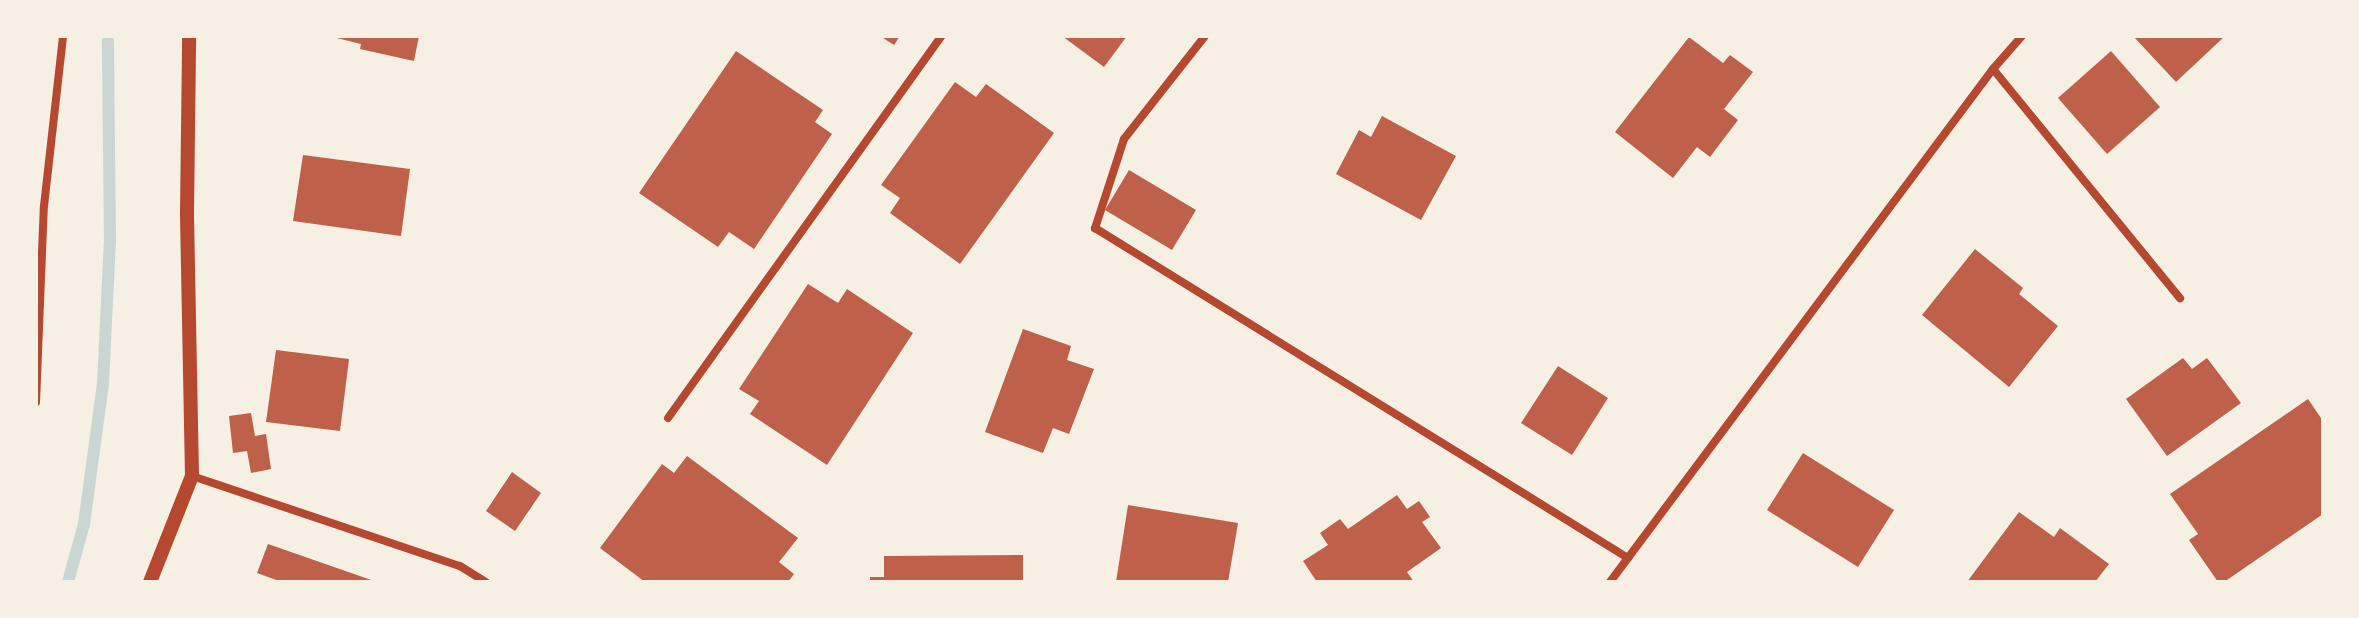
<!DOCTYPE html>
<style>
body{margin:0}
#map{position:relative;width:2359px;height:618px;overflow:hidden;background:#f6efe4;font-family:"Open Sans",sans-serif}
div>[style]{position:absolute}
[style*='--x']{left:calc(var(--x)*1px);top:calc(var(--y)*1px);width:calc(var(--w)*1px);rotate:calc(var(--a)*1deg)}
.stream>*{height:12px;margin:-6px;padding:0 6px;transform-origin:6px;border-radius:6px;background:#c9d6d2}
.building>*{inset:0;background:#bf614a}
.minor>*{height:8px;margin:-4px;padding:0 4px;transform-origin:4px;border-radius:4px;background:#b5482f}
.tertiary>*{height:14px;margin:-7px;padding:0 7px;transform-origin:7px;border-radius:7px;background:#b5482f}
span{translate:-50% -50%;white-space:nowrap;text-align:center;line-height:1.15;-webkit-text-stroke:8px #f6efe4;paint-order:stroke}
.frame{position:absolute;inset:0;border:38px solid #f6efe4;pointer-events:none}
</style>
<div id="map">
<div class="stream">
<i style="--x:68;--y:582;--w:60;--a:-74.6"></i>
<i style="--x:84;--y:524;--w:142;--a:-82.3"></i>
<i style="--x:103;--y:383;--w:141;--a:-87.2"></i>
<i style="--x:110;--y:242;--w:206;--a:-90.6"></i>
</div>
<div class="building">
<i style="clip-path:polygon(329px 36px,419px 36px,414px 61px,360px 49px,361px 44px)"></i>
<i style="clip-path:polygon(880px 36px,900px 36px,894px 45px)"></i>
<i style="clip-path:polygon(1062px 36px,1127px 36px,1104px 67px)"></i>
<i style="clip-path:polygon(2133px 36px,2225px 36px,2176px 82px)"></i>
<i style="clip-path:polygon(1689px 37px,1723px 63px,1730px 55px,1753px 72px,1724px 109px,1738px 120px,1710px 157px,1697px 147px,1673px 178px,1615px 132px)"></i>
<i style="clip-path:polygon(736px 51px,823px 110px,815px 122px,832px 134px,754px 249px,729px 232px,718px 247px,639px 193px)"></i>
<i style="clip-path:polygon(2111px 51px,2160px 107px,2107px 154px,2058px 98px)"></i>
<i style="clip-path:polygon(955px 82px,976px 97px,986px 84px,1054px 133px,960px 264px,890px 213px,900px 198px,881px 185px)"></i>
<i style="clip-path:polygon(1382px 116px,1456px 156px,1421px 220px,1336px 174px,1359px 130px,1371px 137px)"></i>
<i style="clip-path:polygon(303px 155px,410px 169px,401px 236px,293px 221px)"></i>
<i style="clip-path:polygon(1129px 170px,1196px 210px,1172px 250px,1105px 210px)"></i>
<i style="clip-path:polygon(1975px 249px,2023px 288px,2019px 294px,2058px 326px,2009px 387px,1922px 315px)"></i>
<i style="clip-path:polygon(808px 284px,838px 303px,847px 289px,913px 333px,827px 465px,750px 414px,759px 401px,739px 389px)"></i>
<i style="clip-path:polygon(1023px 329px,1071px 346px,1067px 360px,1094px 369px,1069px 434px,1053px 428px,1043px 453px,985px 432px)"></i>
<i style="clip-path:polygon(276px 350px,349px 359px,340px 431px,266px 422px)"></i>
<i style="clip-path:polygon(2183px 358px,2192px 369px,2207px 358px,2241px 403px,2167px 456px,2126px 399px)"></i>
<i style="clip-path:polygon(1558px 366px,1608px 398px,1572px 455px,1521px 423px)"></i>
<i style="clip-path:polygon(2308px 399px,2323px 421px,2323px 514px,2224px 582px,2218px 582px,2189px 540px,2198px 534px,2170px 494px)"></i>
<i style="clip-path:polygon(251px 413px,255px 436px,266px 434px,271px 469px,251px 473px,247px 451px,233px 453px,229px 416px)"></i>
<i style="clip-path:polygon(1803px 453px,1894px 510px,1858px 567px,1767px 510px)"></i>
<i style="clip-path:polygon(687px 456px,798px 538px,779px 562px,794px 574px,788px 582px,645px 582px,600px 548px,662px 464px,674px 473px)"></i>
<i style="clip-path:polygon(512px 472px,541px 493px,515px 531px,486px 511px)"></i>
<i style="clip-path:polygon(1397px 495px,1407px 509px,1419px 501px,1430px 517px,1422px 522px,1441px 548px,1407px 572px,1414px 582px,1317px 582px,1303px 561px,1328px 545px,1320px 533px,1340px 519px,1348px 529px)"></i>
<i style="clip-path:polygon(1128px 505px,1238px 523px,1228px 582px,1116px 582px)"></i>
<i style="clip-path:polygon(2019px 512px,2054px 537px,2060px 528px,2109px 564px,2095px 582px,1967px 582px)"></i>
<i style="clip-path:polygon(268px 544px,377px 582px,282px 582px,257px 573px)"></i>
<i style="clip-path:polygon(1023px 555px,1023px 582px,870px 582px,870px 577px,884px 577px,884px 556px)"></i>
</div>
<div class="minor">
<i style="--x:1205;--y:36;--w:131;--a:128.2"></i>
<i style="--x:1124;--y:139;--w:94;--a:108"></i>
<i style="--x:1095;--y:228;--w:627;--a:31.76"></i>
<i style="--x:1993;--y:69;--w:296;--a:50.8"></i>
<i style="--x:36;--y:402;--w:196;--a:-87.7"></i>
<i style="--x:44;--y:206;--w:171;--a:-83.6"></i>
<i style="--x:668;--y:418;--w:470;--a:-54.4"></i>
<i style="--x:192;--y:476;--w:283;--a:18.6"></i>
<i style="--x:460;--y:566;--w:31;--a:32"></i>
<i style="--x:1610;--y:582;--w:640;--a:-53.26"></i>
<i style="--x:1993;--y:69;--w:44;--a:-48.7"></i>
</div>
<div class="tertiary">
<i style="--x:150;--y:582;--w:114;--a:-68.4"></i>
<i style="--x:192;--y:476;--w:264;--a:-91.1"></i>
<i style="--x:187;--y:212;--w:176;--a:-89.3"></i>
</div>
<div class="frame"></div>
</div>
